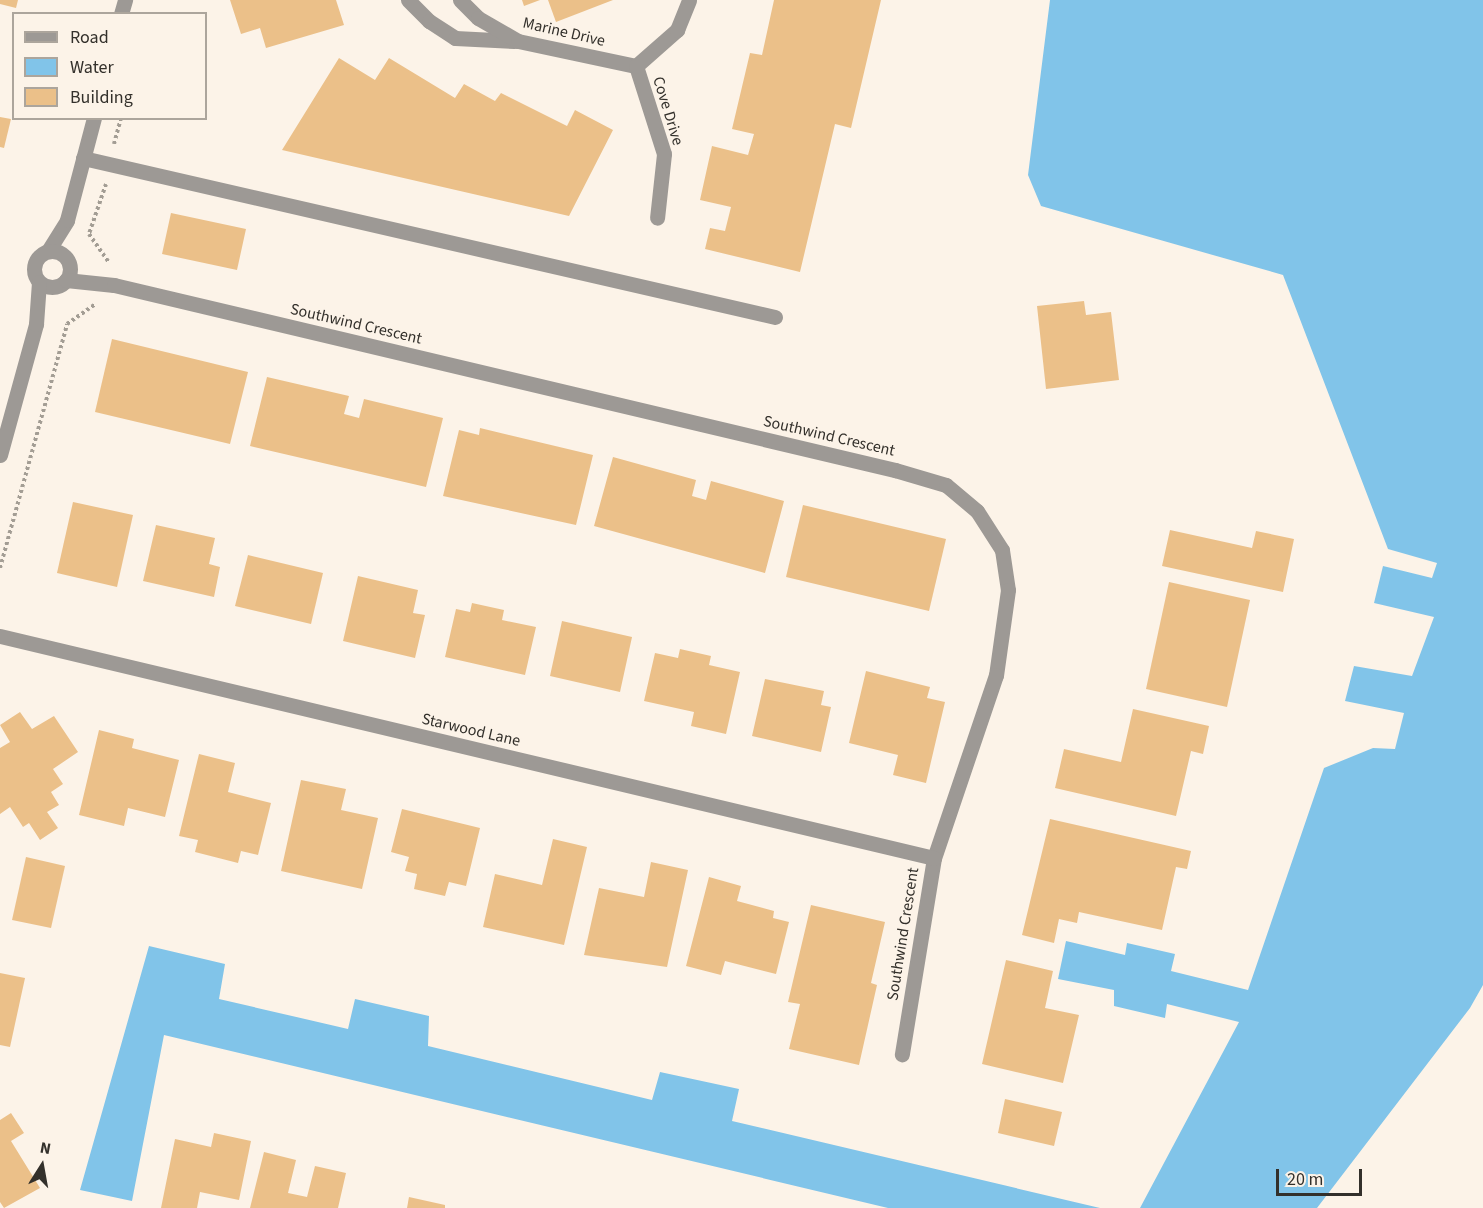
<!DOCTYPE html>
<style>
body{margin:0}
#map{position:relative;width:1483px;height:1208px;overflow:hidden;background:#fcf3e8;font-family:"Source Sans 3",sans-serif}
div>[style]{position:absolute}
[style*='--x']{left:calc(var(--x)*1px);top:calc(var(--y)*1px);width:calc(var(--w)*1px);rotate:calc(var(--a)*1deg)}
.water>*{inset:0;background:#81c4e9}
.building>*{inset:0;background:#ebc089}
.path>*{height:4px;margin-top:-2px;transform-origin:0;background:repeating-linear-gradient(90deg,#a39d94 0 3px,transparent 0 6px)}
.minor>*{height:15px;margin:-7.5px;padding:0 7.5px;transform-origin:7.5px;border-radius:7.5px;background:#9d9995}
.minor>.ring{margin:-7.5px;padding:0;box-sizing:content-box;background:none;border:15px solid #9d9995;border-radius:50%}
span{translate:-50% -50%;white-space:nowrap;text-align:center;line-height:1.15;-webkit-text-stroke:5px #fcf3e8;paint-order:stroke}
.street-label{font-size:16px;color:#33302b}
.legend{position:absolute;left:12px;top:12px;width:195px;height:108px;box-sizing:border-box;background:#fcf3e8;border:2px solid #aca59c;margin:0;padding:8px 10px;list-style:none;font-size:18px;color:#33302b}
.legend li{display:flex;align-items:center;gap:12px;height:30px}
.legend b{width:30px;border:2px solid #aca59c}
.north{position:absolute;left:12px;top:1136px;width:60px;height:60px;-webkit-text-stroke:4px #fcf3e8;paint-order:stroke;rotate:11deg;font-size:16px;font-weight:700;line-height:24px;text-align:center;color:#33302b}
.north::after{content:'';display:block;margin:auto;width:21px;height:27px;background:#33302b;clip-path:polygon(50% 0,100% 100%,50% 72%,0 100%)}
.scale{position:absolute;left:1276px;top:1169px;width:86px;height:27px;box-sizing:border-box;border:3px solid #33302b;border-top:0;padding-left:8px;font-size:18px;line-height:21px;white-space:nowrap;color:#33302b;-webkit-text-stroke:4px #fcf3e8;paint-order:stroke}
</style>
<div id="map">
<div class="water">
<i style="clip-path:polygon(1050px 0,1483px 0,1483px 985px,1470px 1008px,1317px 1208px,1140px 1208px,1239px 1022px,1167px 1004px,1165px 1018px,1114px 1006px,1114px 990px,1058px 979px,1066px 941px,1125px 955px,1127px 943px,1175px 954px,1171px 971px,1248px 990px,1324px 768px,1373px 748px,1395px 749px,1404px 713px,1345px 701px,1354px 666px,1412px 676px,1434px 617px,1374px 603px,1383px 566px,1432px 578px,1437px 563px,1388px 549px,1283px 275px,1041px 206px,1028px 175px)"></i>
<i style="clip-path:polygon(149px 946px,225px 964px,219px 999px,348px 1029px,355px 999px,429px 1016px,428px 1046px,652px 1100px,660px 1072px,739px 1089px,732px 1121px,1100px 1208px,888px 1208px,164px 1035px,132px 1201px,80px 1190px)"></i>
</div>
<div class="building">
<i style="clip-path:polygon(0 0,18px 0,16px 8px,0 4px)"></i>
<i style="clip-path:polygon(230px 0,336px 0,344px 25px,266px 48px,260px 28px,241px 34px)"></i>
<i style="clip-path:polygon(522px 0,540px 0,524px 6px)"></i>
<i style="clip-path:polygon(548px 0,613px 0,556px 22px)"></i>
<i style="clip-path:polygon(774px 0,881px 0,851px 128px,835px 124px,800px 272px,705px 249px,710px 228px,725px 231px,731px 207px,700px 200px,712px 146px,748px 155px,754px 134px,732px 129px,750px 53px,762px 55px)"></i>
<i style="clip-path:polygon(339px 58px,375px 80px,389px 58px,455px 98px,464px 84px,495px 101px,501px 93px,567px 126px,575px 110px,613px 130px,569px 216px,282px 150px)"></i>
<i style="clip-path:polygon(0 117px,11px 119px,4px 148px,0 147px)"></i>
<i style="clip-path:polygon(171px 213px,246px 229px,237px 270px,162px 254px)"></i>
<i style="clip-path:polygon(1084px 301px,1086px 315px,1111px 312px,1119px 380px,1046px 389px,1037px 306px)"></i>
<i style="clip-path:polygon(112px 339px,248px 372px,230px 444px,95px 412px)"></i>
<i style="clip-path:polygon(267px 377px,349px 396px,344px 414px,359px 418px,364px 399px,443px 418px,426px 487px,250px 446px)"></i>
<i style="clip-path:polygon(480px 428px,593px 455px,576px 525px,443px 496px,459px 430px,479px 435px)"></i>
<i style="clip-path:polygon(613px 457px,696px 480px,692px 496px,706px 500px,711px 481px,784px 501px,765px 573px,594px 526px)"></i>
<i style="clip-path:polygon(73px 502px,133px 515px,117px 587px,57px 573px)"></i>
<i style="clip-path:polygon(803px 505px,946px 539px,929px 611px,786px 577px)"></i>
<i style="clip-path:polygon(156px 525px,215px 538px,209px 564px,220px 567px,214px 597px,143px 581px)"></i>
<i style="clip-path:polygon(1170px 530px,1252px 548px,1256px 531px,1294px 539px,1283px 592px,1162px 566px)"></i>
<i style="clip-path:polygon(248px 555px,323px 573px,311px 624px,235px 606px)"></i>
<i style="clip-path:polygon(358px 576px,418px 590px,413px 613px,425px 615px,415px 658px,343px 641px)"></i>
<i style="clip-path:polygon(1169px 582px,1250px 600px,1227px 707px,1146px 689px)"></i>
<i style="clip-path:polygon(472px 603px,504px 610px,502px 620px,536px 627px,525px 675px,445px 657px,456px 609px,470px 612px)"></i>
<i style="clip-path:polygon(562px 621px,632px 637px,620px 692px,550px 676px)"></i>
<i style="clip-path:polygon(680px 649px,711px 656px,709px 665px,740px 672px,726px 734px,691px 726px,694px 712px,644px 701px,655px 653px,678px 658px)"></i>
<i style="clip-path:polygon(866px 671px,930px 687px,927px 698px,945px 702px,926px 783px,893px 775px,898px 755px,849px 743px)"></i>
<i style="clip-path:polygon(765px 679px,824px 691px,821px 705px,831px 707px,821px 752px,752px 736px)"></i>
<i style="clip-path:polygon(1133px 709px,1209px 726px,1203px 754px,1191px 751px,1176px 816px,1055px 788px,1064px 749px,1121px 762px)"></i>
<i style="clip-path:polygon(20px 712px,32px 729px,54px 716px,78px 752px,53px 769px,63px 784px,51px 792px,59px 805px,47px 812px,58px 828px,40px 840px,29px 823px,23px 827px,10px 807px,0 814px,0 748px,10px 742px,0 725px)"></i>
<i style="clip-path:polygon(99px 730px,134px 739px,132px 748px,179px 760px,165px 817px,128px 808px,124px 826px,79px 815px)"></i>
<i style="clip-path:polygon(199px 754px,235px 763px,228px 792px,271px 803px,258px 855px,241px 851px,238px 863px,195px 852px,198px 840px,179px 836px)"></i>
<i style="clip-path:polygon(301px 780px,346px 789px,341px 810px,378px 818px,362px 889px,281px 871px)"></i>
<i style="clip-path:polygon(402px 809px,480px 828px,466px 886px,449px 882px,445px 896px,414px 889px,417px 874px,405px 871px,409px 857px,391px 852px)"></i>
<i style="clip-path:polygon(1050px 819px,1191px 851px,1187px 869px,1176px 867px,1162px 930px,1079px 912px,1077px 923px,1059px 919px,1054px 943px,1022px 935px)"></i>
<i style="clip-path:polygon(553px 839px,587px 847px,564px 945px,483px 927px,495px 874px,542px 885px)"></i>
<i style="clip-path:polygon(26px 857px,65px 866px,51px 928px,12px 920px)"></i>
<i style="clip-path:polygon(651px 862px,688px 870px,667px 967px,584px 955px,599px 888px,644px 897px)"></i>
<i style="clip-path:polygon(709px 877px,741px 886px,737px 901px,774px 911px,773px 918px,789px 922px,776px 974px,725px 961px,721px 975px,686px 966px)"></i>
<i style="clip-path:polygon(811px 905px,885px 922px,871px 983px,877px 985px,859px 1065px,789px 1049px,800px 1004px,788px 1002px)"></i>
<i style="clip-path:polygon(1006px 960px,1053px 971px,1045px 1008px,1079px 1015px,1063px 1083px,982px 1064px)"></i>
<i style="clip-path:polygon(0 973px,25px 978px,10px 1047px,0 1045px)"></i>
<i style="clip-path:polygon(1005px 1099px,1062px 1112px,1054px 1146px,998px 1133px)"></i>
<i style="clip-path:polygon(11px 1113px,24px 1133px,11px 1141px,40px 1188px,4px 1208px,0 1202px,0 1120px)"></i>
<i style="clip-path:polygon(214px 1133px,251px 1141px,239px 1200px,200px 1192px,197px 1208px,161px 1208px,175px 1139px,211px 1147px)"></i>
<i style="clip-path:polygon(264px 1152px,296px 1160px,288px 1193px,307px 1197px,315px 1166px,346px 1173px,338px 1208px,250px 1208px)"></i>
<i style="clip-path:polygon(409px 1197px,445px 1205px,445px 1208px,407px 1208px)"></i>
</div>
<div class="path">
<i style="--x:114;--y:144;--w:27;--a:-75"></i>
<i style="--x:106;--y:184;--w:53;--a:108.8"></i>
<i style="--x:89;--y:234;--w:35;--a:55"></i>
<i style="--x:0;--y:568;--w:253;--a:-74.6"></i>
<i style="--x:67;--y:324;--w:35;--a:-35"></i>
</div>
<div class="minor">
<i style="--x:408;--y:0;--w:30;--a:45"></i>
<i style="--x:429;--y:21;--w:31;--a:33"></i>
<i style="--x:455;--y:38;--w:59;--a:2.9"></i>
<i style="--x:460;--y:0;--w:25;--a:45"></i>
<i style="--x:478;--y:18;--w:46;--a:29.9"></i>
<i style="--x:518;--y:41;--w:121;--a:12"></i>
<i style="--x:121;--y:14;--w:15;--a:-74"></i>
<i style="--x:636;--y:66;--w:92;--a:72.3"></i>
<i style="--x:664;--y:154;--w:64;--a:96.2"></i>
<i style="--x:636;--y:66;--w:55;--a:-41.3"></i>
<i style="--x:677;--y:30;--w:32;--a:-68"></i>
<i style="--x:83;--y:158;--w:710;--a:12.94"></i>
<i style="--x:48;--y:251;--w:36;--a:-58"></i>
<i style="--x:67;--y:220;--w:106;--a:-75.2"></i>
<i class="ring" style="left:34px;top:251px;width:21px;height:21px"></i>
<i style="--x:66;--y:280;--w:48;--a:5.9"></i>
<i style="--x:114;--y:285;--w:803;--a:13.33"></i>
<i style="--x:895;--y:470;--w:53;--a:16.4"></i>
<i style="--x:946;--y:485;--w:40;--a:40"></i>
<i style="--x:977;--y:511;--w:46;--a:57.3"></i>
<i style="--x:1002;--y:550;--w:40;--a:81.5"></i>
<i style="--x:1008;--y:590;--w:86;--a:98"></i>
<i style="--x:996;--y:675;--w:193;--a:108.7"></i>
<i style="--x:934;--y:858;--w:199;--a:99.3"></i>
<i style="--x:0;--y:455;--w:136;--a:-74.6"></i>
<i style="--x:36;--y:324;--w:42;--a:-85.9"></i>
<i style="--x:0;--y:636;--w:960;--a:13.37"></i>
</div>
<div class="street-label">
<span style="left:564px;top:32px;rotate:13deg">Marine Drive</span>
<span style="left:668px;top:111px;rotate:73deg">Cove Drive</span>
<span style="left:356px;top:324px;rotate:13deg">Southwind Crescent</span>
<span style="left:829px;top:436px;rotate:13deg">Southwind Crescent</span>
<span style="left:471px;top:730px;rotate:13deg">Starwood Lane</span>
<span style="left:903px;top:934px;rotate:-81deg">Southwind Crescent</span>
</div>
<ul class="legend">
<li><b style="height:8px;background:#9d9995"></b>Road</li>
<li><b style="height:16px;background:#81c4e9"></b>Water</li>
<li><b style="height:16px;background:#ebc089"></b>Building</li>
</ul>
<div class="north">N</div>
<div class="scale">20 m</div>
</div>
